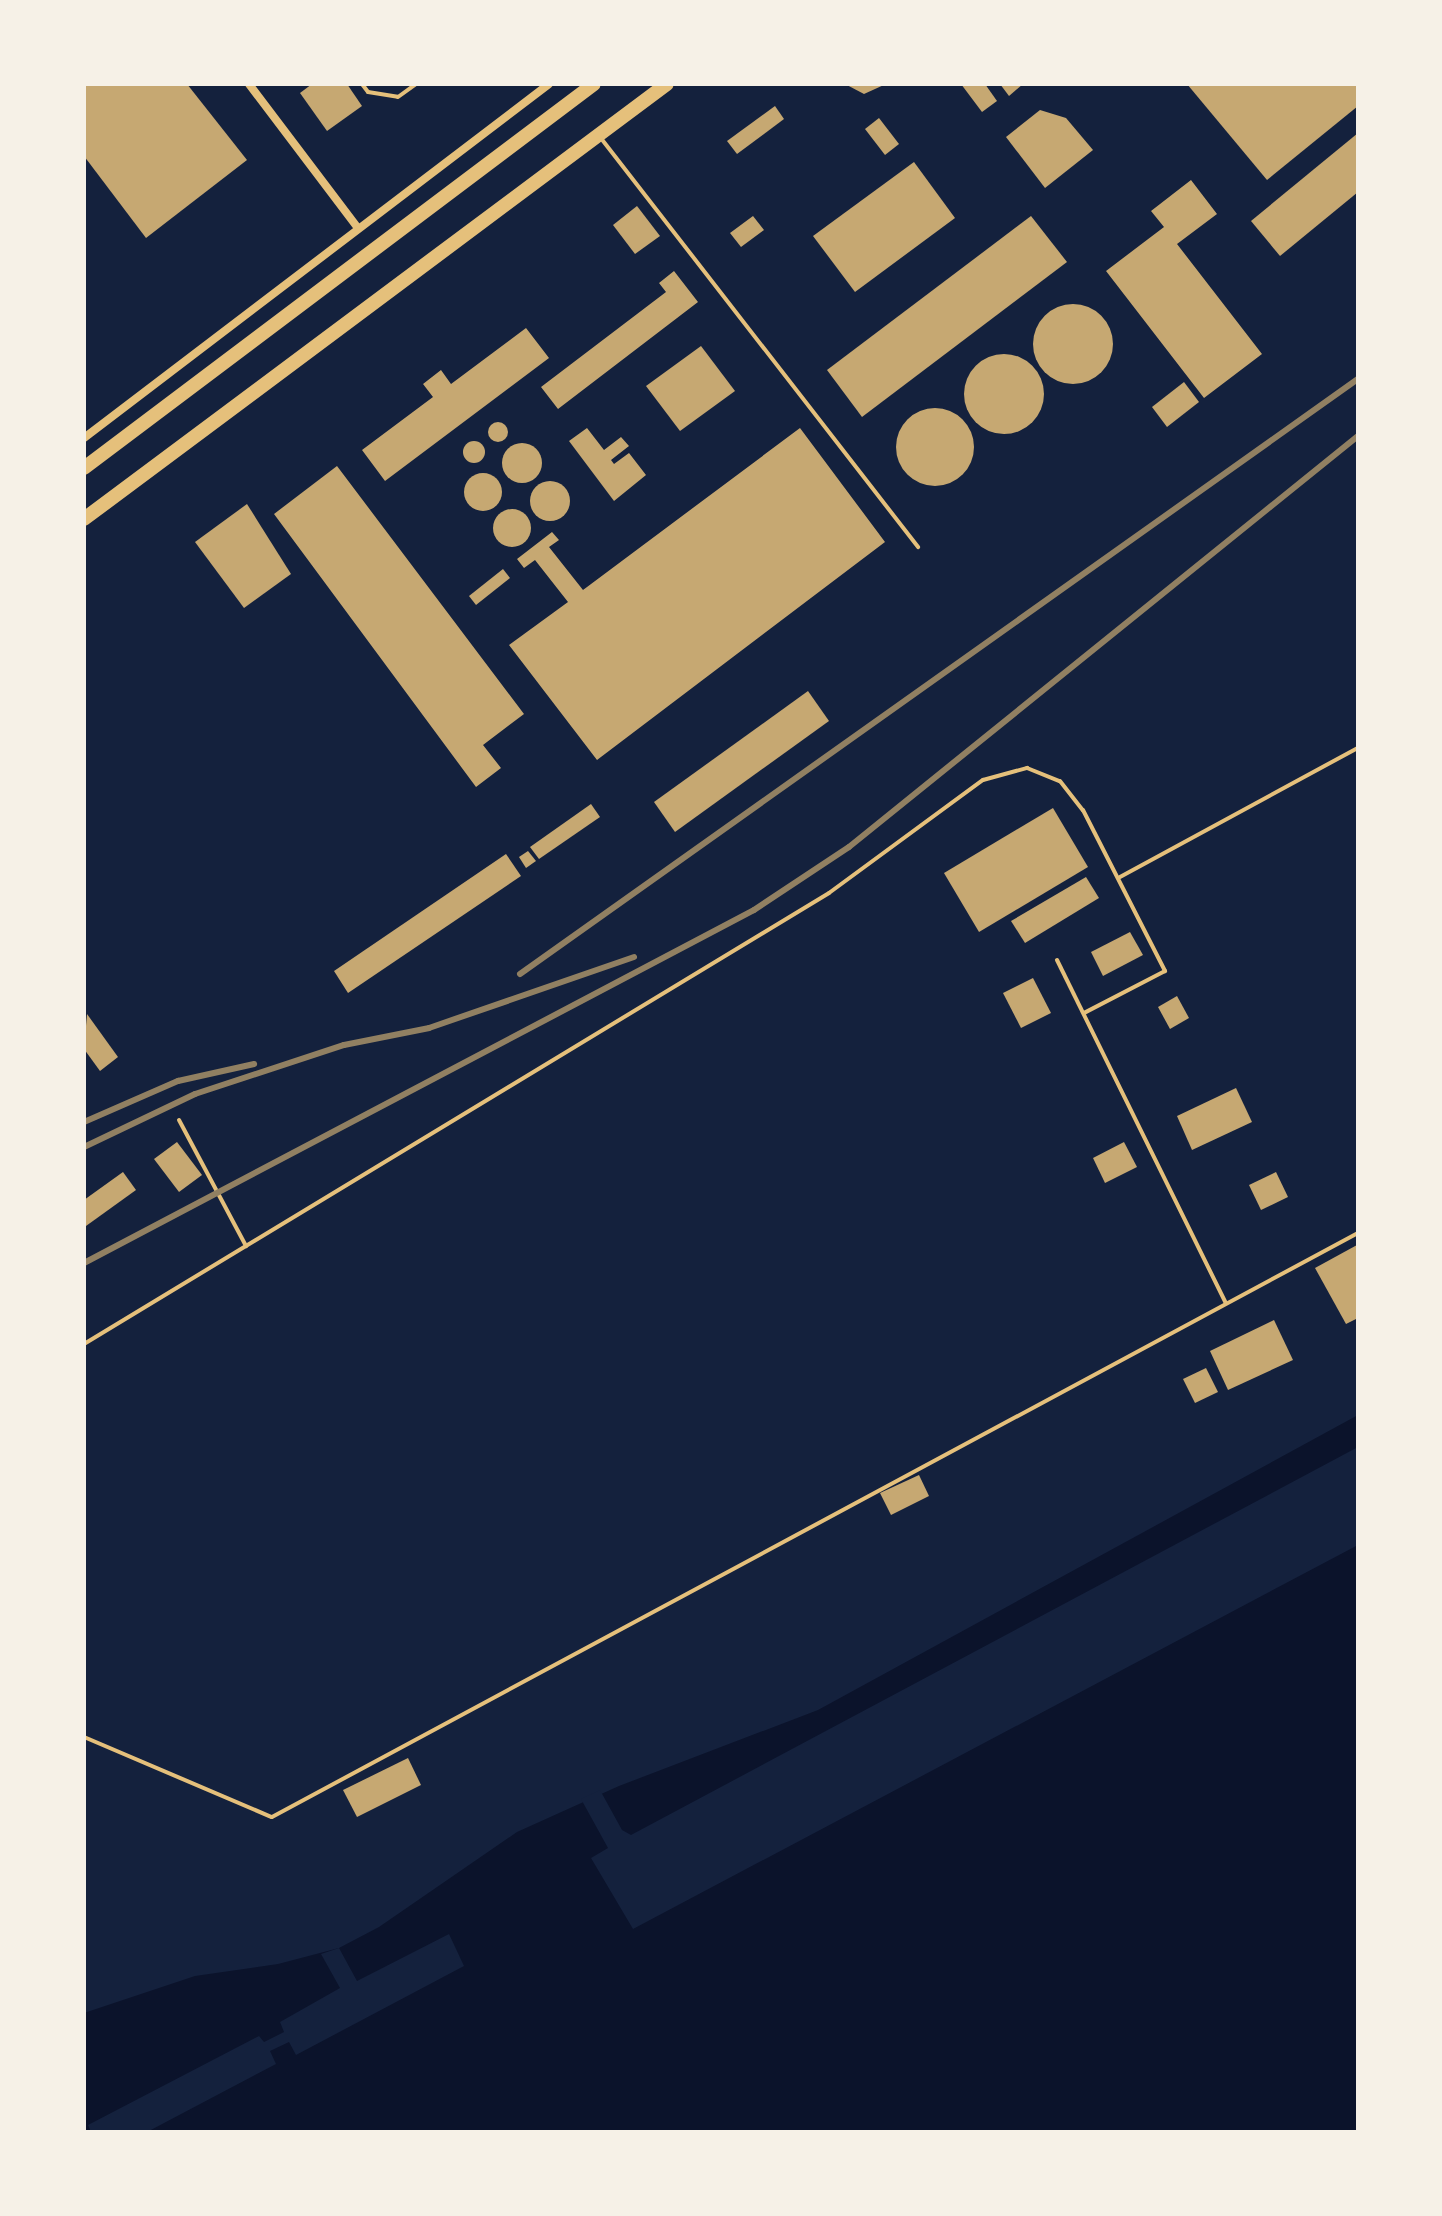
<!DOCTYPE html>
<style>
body{margin:0}
#map{position:relative;width:1442px;height:2216px;overflow:hidden;background:#14213d;font-family:Montserrat,sans-serif}
div>[style]{position:absolute}
[style*='--x']{left:calc(var(--x)*1px);top:calc(var(--y)*1px);width:calc(var(--w)*1px);rotate:calc(var(--a)*1deg)}
.water>*{inset:0;background:#0b132b}
.pier>*{inset:0;background:#14213d}
.building>*{inset:0;background:#c6a872}
.round{border-radius:50%}
.service>*{height:4px;margin:-2px;padding:0 2px;transform-origin:2px;border-radius:2px;background:#e5c07b}
.minor>*{height:8px;margin:-4px;padding:0 4px;transform-origin:4px;border-radius:4px;background:#e5c07b}
.primary>*{height:14px;margin:-7px;padding:0 7px;transform-origin:7px;border-radius:7px;background:#e5c07b}
.rail>*{height:6px;margin:-3px;padding:0 3px;transform-origin:3px;border-radius:3px;background:#918062}
span{translate:-50% -50%;white-space:nowrap;text-align:center;line-height:1.15;-webkit-text-stroke:8px #f6f1e7;paint-order:stroke}
.frame{position:absolute;inset:0;border:86px solid #f6f1e7;pointer-events:none}
</style>
<div id="map">
<div class="water">
<i style="clip-path:polygon(1358px 1415px,1358px 2132px,84px 2132px,84px 2013px,195px 1976px,278px 1964px,339px 1948px,379px 1927px,517px 1832px,619px 1786px,818px 1710px)"></i>
</div>
<div class="pier">
<i style="clip-path:polygon(1358px 1447px,1358px 1545px,633px 1929px,591px 1858px,608px 1848px,581px 1799px,600px 1790px,622px 1830px,631px 1835px)"></i>
<i style="clip-path:polygon(449px 1934px,464px 1966px,296px 2055px,289px 2042px,270px 2051px,276px 2064px,147px 2132px,91px 2132px,88px 2125px,259px 2036px,264px 2042px,284px 2032px,280px 2022px,340px 1988px,321px 1954px,339px 1948px,357px 1981px)"></i>
</div>
<div class="building">
<i style="clip-path:polygon(84px 84px,187px 84px,247px 160px,146px 238px,84px 156px)"></i>
<i style="clip-path:polygon(312px 84px,347px 84px,362px 106px,327px 131px,300px 93px)"></i>
<i style="clip-path:polygon(845px 84px,886px 84px,864px 94px)"></i>
<i style="clip-path:polygon(961px 84px,985px 84px,997px 101px,982px 112px)"></i>
<i style="clip-path:polygon(1000px 84px,1023px 84px,1009px 96px)"></i>
<i style="clip-path:polygon(1187px 84px,1358px 84px,1358px 106px,1267px 180px)"></i>
<i style="clip-path:polygon(775px 106px,784px 119px,737px 154px,727px 141px)"></i>
<i style="clip-path:polygon(1040px 110px,1066px 118px,1093px 150px,1045px 188px,1006px 137px)"></i>
<i style="clip-path:polygon(879px 118px,899px 144px,885px 155px,865px 129px)"></i>
<i style="clip-path:polygon(1358px 133px,1358px 192px,1280px 256px,1251px 221px)"></i>
<i style="clip-path:polygon(914px 162px,955px 218px,855px 292px,813px 236px)"></i>
<i style="clip-path:polygon(1191px 180px,1217px 214px,1177px 244px,1262px 354px,1204px 398px,1106px 271px,1164px 227px,1151px 211px)"></i>
<i style="clip-path:polygon(637px 206px,660px 236px,635px 254px,613px 225px)"></i>
<i style="clip-path:polygon(753px 216px,764px 230px,741px 247px,730px 233px)"></i>
<i style="clip-path:polygon(1031px 216px,1067px 262px,862px 417px,827px 370px)"></i>
<i style="clip-path:polygon(674px 271px,698px 302px,558px 409px,541px 387px,666px 292px,659px 283px)"></i>
<i class="round" style="left:1033px;top:304px;width:80px;height:80px"></i>
<i style="clip-path:polygon(526px 328px,549px 358px,385px 481px,362px 450px,433px 397px,423px 384px,441px 370px,451px 384px)"></i>
<i style="clip-path:polygon(701px 346px,735px 391px,680px 431px,646px 386px)"></i>
<i class="round" style="left:964px;top:354px;width:80px;height:80px"></i>
<i style="clip-path:polygon(1184px 382px,1199px 402px,1167px 427px,1152px 407px)"></i>
<i class="round" style="left:896px;top:408px;width:78px;height:78px"></i>
<i class="round" style="left:488px;top:422px;width:20px;height:20px"></i>
<i style="clip-path:polygon(587px 428px,604px 450px,621px 437px,629px 446px,611px 460px,614px 464px,629px 453px,646px 475px,614px 501px,569px 441px)"></i>
<i style="clip-path:polygon(800px 428px,885px 542px,597px 760px,509px 645px,568px 602px,535px 560px,524px 568px,517px 559px,552px 532px,559px 540px,549px 547px,583px 590px)"></i>
<i class="round" style="left:463px;top:441px;width:22px;height:22px"></i>
<i class="round" style="left:502px;top:443px;width:40px;height:40px"></i>
<i style="clip-path:polygon(337px 466px,524px 714px,483px 745px,501px 768px,476px 787px,274px 514px)"></i>
<i class="round" style="left:464px;top:473px;width:38px;height:38px"></i>
<i class="round" style="left:530px;top:481px;width:40px;height:40px"></i>
<i style="clip-path:polygon(247px 504px,291px 574px,244px 608px,195px 542px)"></i>
<i class="round" style="left:493px;top:509px;width:38px;height:38px"></i>
<i style="clip-path:polygon(503px 569px,510px 578px,476px 605px,469px 596px)"></i>
<i style="clip-path:polygon(808px 691px,829px 721px,675px 832px,654px 802px)"></i>
<i style="clip-path:polygon(591px 804px,600px 817px,539px 859px,530px 847px)"></i>
<i style="clip-path:polygon(1053px 808px,1088px 867px,979px 932px,944px 873px)"></i>
<i style="clip-path:polygon(528px 851px,536px 861px,526px 868px,519px 857px)"></i>
<i style="clip-path:polygon(506px 854px,521px 876px,348px 993px,334px 971px)"></i>
<i style="clip-path:polygon(1086px 877px,1099px 898px,1025px 943px,1011px 921px)"></i>
<i style="clip-path:polygon(1130px 932px,1143px 955px,1103px 976px,1091px 952px)"></i>
<i style="clip-path:polygon(1033px 978px,1051px 1013px,1021px 1028px,1003px 993px)"></i>
<i style="clip-path:polygon(1177px 996px,1189px 1018px,1170px 1029px,1158px 1007px)"></i>
<i style="clip-path:polygon(87px 1014px,118px 1057px,100px 1071px,84px 1049px)"></i>
<i style="clip-path:polygon(1236px 1088px,1252px 1122px,1192px 1150px,1177px 1116px)"></i>
<i style="clip-path:polygon(177px 1142px,202px 1175px,179px 1192px,154px 1159px)"></i>
<i style="clip-path:polygon(1124px 1142px,1137px 1167px,1105px 1183px,1093px 1158px)"></i>
<i style="clip-path:polygon(123px 1172px,136px 1190px,86px 1226px,84px 1200px)"></i>
<i style="clip-path:polygon(1276px 1172px,1288px 1197px,1261px 1210px,1249px 1185px)"></i>
<i style="clip-path:polygon(1357px 1245px,1358px 1318px,1346px 1324px,1315px 1268px)"></i>
<i style="clip-path:polygon(1274px 1320px,1293px 1360px,1228px 1390px,1210px 1351px)"></i>
<i style="clip-path:polygon(1206px 1368px,1218px 1392px,1195px 1403px,1183px 1379px)"></i>
<i style="clip-path:polygon(919px 1475px,929px 1496px,891px 1515px,880px 1493px)"></i>
<i style="clip-path:polygon(408px 1758px,421px 1785px,357px 1817px,343px 1790px)"></i>
</div>
<div class="service">
<i style="--x:362;--y:84;--w:10;--a:53"></i>
<i style="--x:368;--y:92;--w:30;--a:9"></i>
<i style="--x:398;--y:97;--w:22;--a:-36"></i>
<i style="--x:600;--y:137;--w:519;--a:52.2"></i>
<i style="--x:1120;--y:877;--w:271;--a:-28.5"></i>
<i style="--x:1057;--y:960;--w:382;--a:63.8"></i>
<i style="--x:179;--y:1120;--w:143;--a:62"></i>
<i style="--x:84;--y:1344;--w:871;--a:-31.19"></i>
<i style="--x:829;--y:893;--w:191;--a:-36.3"></i>
<i style="--x:983;--y:780;--w:46;--a:-15.3"></i>
<i style="--x:1027;--y:768;--w:35;--a:22"></i>
<i style="--x:1060;--y:781;--w:37;--a:52"></i>
<i style="--x:1083;--y:810;--w:181;--a:63"></i>
<i style="--x:1165;--y:971;--w:91;--a:152.6"></i>
<i style="--x:84;--y:1737;--w:204;--a:23.1"></i>
<i style="--x:272;--y:1817;--w:1233;--a:-28.27"></i>
</div>
<div class="minor">
<i style="--x:249;--y:84;--w:181;--a:52.9"></i>
<i style="--x:84;--y:438;--w:584;--a:-37.28"></i>
</div>
<div class="primary">
<i style="--x:84;--y:468;--w:638;--a:-36.98"></i>
<i style="--x:84;--y:519;--w:727;--a:-36.73"></i>
</div>
<div class="rail">
<i style="--x:520;--y:974;--w:1028;--a:-35.38"></i>
<i style="--x:84;--y:1122;--w:103;--a:-23.6"></i>
<i style="--x:178;--y:1081;--w:78;--a:-12.6"></i>
<i style="--x:84;--y:1147;--w:123;--a:-25.5"></i>
<i style="--x:195;--y:1094;--w:157;--a:-18.2"></i>
<i style="--x:344;--y:1045;--w:87;--a:-11.3"></i>
<i style="--x:429;--y:1028;--w:217;--a:-19.1"></i>
<i style="--x:84;--y:1263;--w:757;--a:-27.78"></i>
<i style="--x:754;--y:910;--w:114;--a:-33.6"></i>
<i style="--x:849;--y:847;--w:654;--a:-38.92"></i>
</div>
<div class="frame"></div>
</div>
